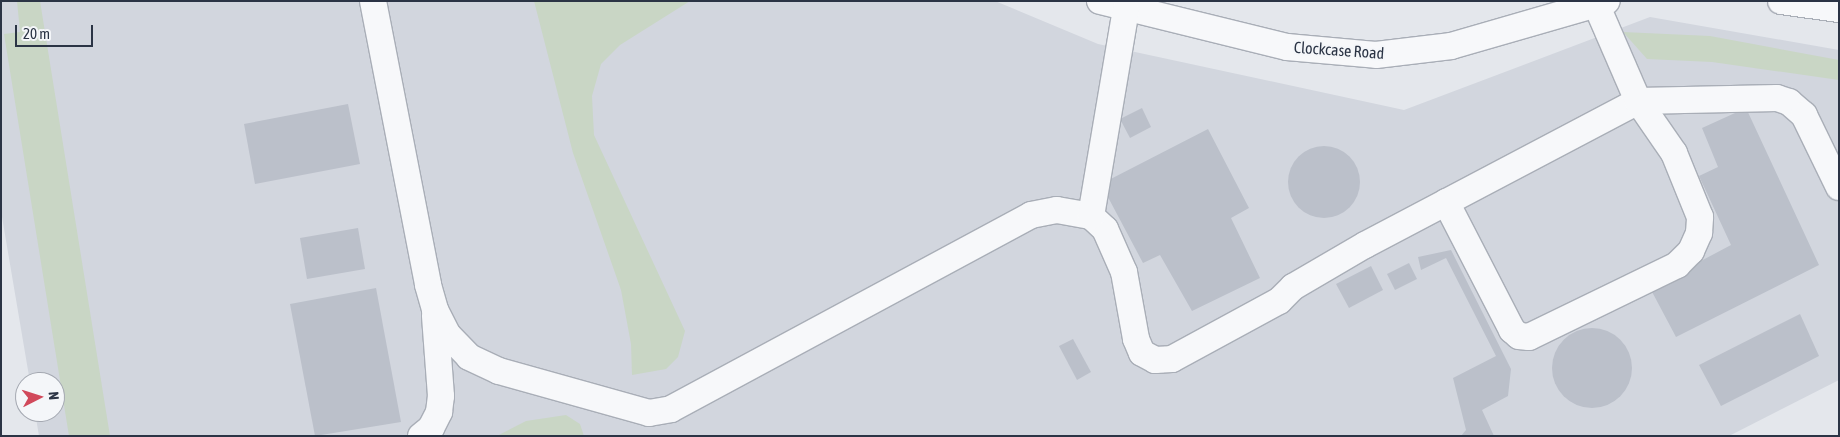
<!DOCTYPE html>
<style>
body{margin:0}
#map{position:relative;width:1840px;height:437px;overflow:hidden;background:#e4e7ec;font-family:"Asap Condensed",sans-serif}
div>[style]{position:absolute}
[style*='--x']{left:calc(var(--x)*1px);top:calc(var(--y)*1px);width:calc(var(--w)*1px);rotate:calc(var(--a)*1deg)}
.built>*{inset:0;background:#d2d6de}
.green>*{inset:0;background:#c9d6c5}
.building>*{inset:0;background:#bbc0ca}
.round{border-radius:50%}
.roads{filter:drop-shadow(1px 0 #a9aeb7) drop-shadow(-1px 0 #a9aeb7) drop-shadow(0 1px #a9aeb7) drop-shadow(0 -1px #a9aeb7)}
.minor>*{height:26px;margin:-13px;padding:0 13px;transform-origin:13px;border-radius:13px;background:#f7f8fa}
span{translate:-50% -50%;white-space:nowrap;text-align:center;line-height:1.15;-webkit-text-stroke:4px #f4f6f9;paint-order:stroke}
.street-label{font-size:16px;color:#2b3445}
.frame{position:absolute;inset:0;border:2px solid #2b3445;pointer-events:none}
.north{position:absolute;left:15px;top:372px;width:50px;height:50px;box-sizing:border-box;background:#f4f6f9;border:1px solid #a4a8b1;border-radius:50%;rotate:85deg;font-size:14px;font-weight:700;line-height:20px;text-align:center;color:#2b3445}
.north::after{content:'';display:block;margin:auto;width:18px;height:22px;background:#d1495b;clip-path:polygon(50% 0,100% 100%,50% 72%,0 100%)}
.scale{position:absolute;left:15px;top:25px;width:78px;height:22px;box-sizing:border-box;border:2px solid #2b3445;border-top:0;padding-left:6px;font-size:15px;line-height:18px;white-space:nowrap;color:#2b3445;-webkit-text-stroke:4px #f4f6f9;paint-order:stroke}
</style>
<div id="map">
<div class="built">
<i style="clip-path:polygon(1px 1px,995px 1px,1098px 44px,1404px 110px,1650px 17px,1839px 50px,1839px 380px,1729px 436px,39px 436px,35px 412px,55px 412px,55px 382px,30px 382px,1px 211px)"></i>
</div>
<div class="green">
<i style="clip-path:polygon(17px 1px,40px 1px,110px 436px,69px 436px,4px 34px,20px 32px)"></i>
<i style="clip-path:polygon(534px 1px,690px 1px,620px 45px,601px 64px,592px 96px,594px 135px,685px 331px,678px 357px,666px 369px,632px 375px,631px 344px,621px 290px,573px 153px)"></i>
<i style="clip-path:polygon(1623px 32px,1710px 36px,1839px 60px,1839px 80px,1712px 62px,1647px 59px)"></i>
<i style="clip-path:polygon(566px 415px,580px 424px,584px 436px,497px 436px,526px 421px)"></i>
</div>
<div class="building">
<i style="clip-path:polygon(348px 104px,360px 164px,255px 184px,244px 124px)"></i>
<i style="clip-path:polygon(1142px 108px,1151px 127px,1130px 138px,1120px 119px)"></i>
<i style="clip-path:polygon(1746px 108px,1819px 265px,1676px 337px,1650px 288px,1731px 245px,1699px 176px,1718px 167px,1702px 128px)"></i>
<i style="clip-path:polygon(1208px 129px,1249px 208px,1231px 218px,1260px 278px,1192px 311px,1160px 255px,1143px 263px,1101px 184px)"></i>
<i class="round" style="left:1288px;top:146px;width:72px;height:72px"></i>
<i style="clip-path:polygon(358px 228px,365px 269px,307px 279px,300px 238px)"></i>
<i style="clip-path:polygon(1451px 250px,1511px 369px,1508px 396px,1482px 410px,1494px 436px,1461px 436px,1466px 430px,1453px 378px,1496px 356px,1446px 258px,1421px 270px,1418px 257px)"></i>
<i style="clip-path:polygon(1409px 263px,1417px 279px,1395px 290px,1387px 274px)"></i>
<i style="clip-path:polygon(1371px 266px,1383px 290px,1349px 308px,1336px 284px)"></i>
<i style="clip-path:polygon(376px 288px,401px 422px,315px 436px,290px 304px)"></i>
<i style="clip-path:polygon(1800px 314px,1819px 356px,1721px 406px,1699px 365px)"></i>
<i class="round" style="left:1552px;top:328px;width:80px;height:80px"></i>
<i style="clip-path:polygon(1073px 339px,1091px 372px,1077px 380px,1059px 346px)"></i>
</div>
<div class="roads">
<div class="minor">
<i style="--x:373;--y:1;--w:289;--a:79"></i>
<i style="--x:428;--y:285;--w:26;--a:74"></i>
<i style="--x:435;--y:310;--w:28;--a:63"></i>
<i style="--x:448;--y:335;--w:30;--a:46"></i>
<i style="--x:469;--y:357;--w:33;--a:25"></i>
<i style="--x:499;--y:371;--w:156;--a:15.6"></i>
<i style="--x:649;--y:413;--w:22;--a:-10"></i>
<i style="--x:671;--y:409;--w:409;--a:-28.3"></i>
<i style="--x:1031;--y:215;--w:26;--a:-11"></i>
<i style="--x:1057;--y:210;--w:35;--a:10"></i>
<i style="--x:1091;--y:216;--w:19;--a:43"></i>
<i style="--x:1105;--y:229;--w:47;--a:66.2"></i>
<i style="--x:1124;--y:272;--w:68;--a:79.8"></i>
<i style="--x:1136;--y:339;--w:15;--a:67"></i>
<i style="--x:1142;--y:353;--w:15;--a:28"></i>
<i style="--x:1155;--y:360;--w:17;--a:-3"></i>
<i style="--x:1172;--y:359;--w:122;--a:-28.5"></i>
<i style="--x:1279;--y:301;--w:20;--a:-45"></i>
<i style="--x:1293;--y:287;--w:83;--a:-30.3"></i>
<i style="--x:1365;--y:245;--w:309;--a:-27.8"></i>
<i style="--x:1638;--y:101;--w:106;--a:-113.4"></i>
<i style="--x:1100;--y:1;--w:193;--a:13.8"></i>
<i style="--x:1287;--y:47;--w:89;--a:5.1"></i>
<i style="--x:1376;--y:55;--w:76;--a:-6.8"></i>
<i style="--x:1451;--y:46;--w:162;--a:-16.1"></i>
<i style="--x:1781;--y:1;--w:59;--a:7.9"></i>
<i style="--x:1638;--y:101;--w:139;--a:-1.2"></i>
<i style="--x:1777;--y:98;--w:13;--a:18"></i>
<i style="--x:1789;--y:102;--w:20;--a:41"></i>
<i style="--x:1804;--y:115;--w:80;--a:64.1"></i>
<i style="--x:1446;--y:202;--w:144;--a:62.7"></i>
<i style="--x:1512;--y:330;--w:9;--a:41"></i>
<i style="--x:1519;--y:336;--w:10;--a:6"></i>
<i style="--x:1529;--y:337;--w:165;--a:-25.9"></i>
<i style="--x:1677;--y:265;--w:20;--a:-45"></i>
<i style="--x:1691;--y:251;--w:20;--a:-66"></i>
<i style="--x:1699;--y:233;--w:16;--a:-86"></i>
<i style="--x:1700;--y:217;--w:69;--a:-112.1"></i>
<i style="--x:1674;--y:153;--w:63;--a:-124.7"></i>
<i style="--x:1091;--y:216;--w:209;--a:-80.4"></i>
<i style="--x:421;--y:436;--w:13;--a:-39"></i>
<i style="--x:431;--y:428;--w:18;--a:-63"></i>
<i style="--x:439;--y:412;--w:16;--a:-83"></i>
<i style="--x:441;--y:396;--w:80;--a:-94.3"></i>
</div>
</div>
<div class="street-label">
<span style="left:1339px;top:50px;rotate:4deg">Clockcase Road</span>
</div>
<div class="frame"></div>
<div class="north">N</div>
<div class="scale">20 m</div>
</div>
